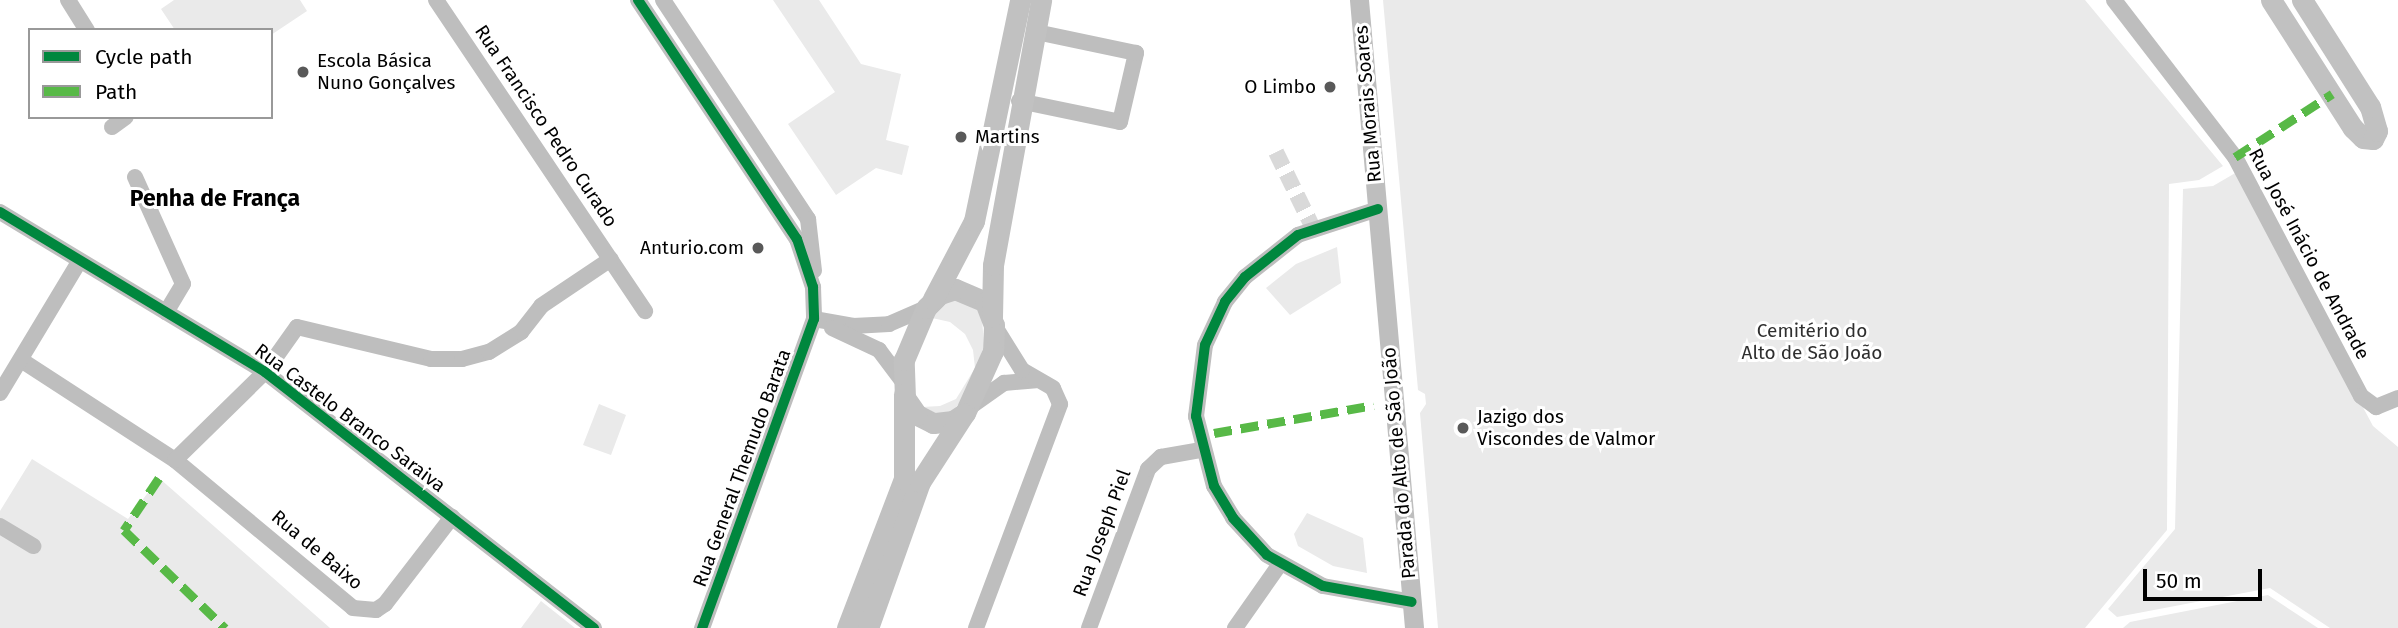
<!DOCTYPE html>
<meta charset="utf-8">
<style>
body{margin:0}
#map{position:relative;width:2398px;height:628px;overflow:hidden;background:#fff;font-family:"Fira Sans",sans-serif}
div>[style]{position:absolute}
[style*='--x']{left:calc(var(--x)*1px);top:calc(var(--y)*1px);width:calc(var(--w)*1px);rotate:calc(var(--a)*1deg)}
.green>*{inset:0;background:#eaeaea}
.minor-tunnel>*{height:16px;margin-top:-8px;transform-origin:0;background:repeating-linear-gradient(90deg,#d9d9d9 0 16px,transparent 0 24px)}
.minor>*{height:16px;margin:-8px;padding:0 8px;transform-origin:8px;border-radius:8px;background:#bebebe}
.tertiary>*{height:19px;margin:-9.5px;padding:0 9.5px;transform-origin:9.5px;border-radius:9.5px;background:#bebebe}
.secondary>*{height:21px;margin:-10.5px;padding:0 10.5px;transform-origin:10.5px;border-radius:10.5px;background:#c1c1c1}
.quiet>*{height:9px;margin-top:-4.5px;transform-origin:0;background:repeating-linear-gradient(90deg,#58b947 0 18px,transparent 0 27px)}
.cycleway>*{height:10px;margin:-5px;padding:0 5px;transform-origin:5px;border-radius:5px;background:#00873e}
.dots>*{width:19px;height:19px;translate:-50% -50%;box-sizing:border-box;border:4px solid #fff;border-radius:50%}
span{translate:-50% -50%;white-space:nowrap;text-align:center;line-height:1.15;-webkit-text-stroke:6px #fff;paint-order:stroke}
.poi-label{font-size:19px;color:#000}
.left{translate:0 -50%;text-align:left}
.right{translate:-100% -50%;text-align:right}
.street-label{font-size:19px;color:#000}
.park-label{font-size:19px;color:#2f2f2f}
.quarter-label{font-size:23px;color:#000;font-weight:700}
.legend{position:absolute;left:28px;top:28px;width:245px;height:91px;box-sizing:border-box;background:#fff;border:2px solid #999;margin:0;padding:9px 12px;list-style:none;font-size:21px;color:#000}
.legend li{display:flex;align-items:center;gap:14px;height:35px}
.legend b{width:35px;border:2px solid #999}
.scale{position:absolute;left:2143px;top:569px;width:119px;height:32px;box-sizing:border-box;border:4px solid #000;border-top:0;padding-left:9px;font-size:21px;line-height:24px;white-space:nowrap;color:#000;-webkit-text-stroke:5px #fff;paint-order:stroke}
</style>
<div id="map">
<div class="green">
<i style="clip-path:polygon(174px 0,300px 0,307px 11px,271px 35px,271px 30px,175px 30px,161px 9px)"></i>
<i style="clip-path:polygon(773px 0,819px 0,861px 64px,901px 74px,886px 140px,909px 146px,902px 175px,876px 168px,836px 195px,788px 124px,835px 92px)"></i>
<i style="clip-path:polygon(1383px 0,2085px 0,2223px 166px,2199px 180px,2169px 184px,2167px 530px,2085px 628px,1438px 628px,1420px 413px,1426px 404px,1425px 394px,1418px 390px)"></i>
<i style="clip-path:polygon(2237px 172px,2373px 426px,2398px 447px,2398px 628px,2330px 628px,2270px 588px,2117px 617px,2108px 609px,2175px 529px,2183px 189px,2213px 186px)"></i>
<i style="clip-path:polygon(1337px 247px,1341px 283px,1290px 315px,1266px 288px,1296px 264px)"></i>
<i style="clip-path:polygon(952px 298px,972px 301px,982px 318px,984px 346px,969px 391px,953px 411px,940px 415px,922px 407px,940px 406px,956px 399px,975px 368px,973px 350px,965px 334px,950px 322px,932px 318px)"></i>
<i style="clip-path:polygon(599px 404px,626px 415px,611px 455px,583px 445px)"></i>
<i style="clip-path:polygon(32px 459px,128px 519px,159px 478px,330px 628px,0 628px,0 511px)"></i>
<i style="clip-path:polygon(1307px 513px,1363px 538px,1367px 573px,1333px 566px,1298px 546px,1294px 534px)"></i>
<i style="clip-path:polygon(2268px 595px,2318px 628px,2123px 628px,2130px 622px)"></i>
<i style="clip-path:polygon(541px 601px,575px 628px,521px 628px)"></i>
</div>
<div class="minor-tunnel">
<i style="--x:1276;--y:152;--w:85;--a:64"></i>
</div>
<div class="minor">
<i style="--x:68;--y:0;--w:36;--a:58"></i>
<i style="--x:436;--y:0;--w:375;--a:56.1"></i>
<i style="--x:638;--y:0;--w:287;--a:56.4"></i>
<i style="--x:797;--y:239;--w:51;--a:71.6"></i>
<i style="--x:813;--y:287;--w:32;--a:88"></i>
<i style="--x:814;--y:319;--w:329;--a:109.9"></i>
<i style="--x:663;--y:0;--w:263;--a:56.5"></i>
<i style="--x:808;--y:219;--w:52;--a:83.4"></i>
<i style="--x:2114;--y:0;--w:198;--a:52.4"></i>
<i style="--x:2235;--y:157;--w:270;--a:62.2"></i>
<i style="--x:2361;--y:396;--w:19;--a:36"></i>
<i style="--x:2376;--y:407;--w:24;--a:-22"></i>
<i style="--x:1019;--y:101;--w:103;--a:11.7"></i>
<i style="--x:1120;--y:122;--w:71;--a:-76.9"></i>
<i style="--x:1136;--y:53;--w:102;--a:-168.1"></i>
<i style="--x:112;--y:127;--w:17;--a:-36"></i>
<i style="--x:135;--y:177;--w:117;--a:65.8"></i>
<i style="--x:183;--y:284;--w:33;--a:121"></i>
<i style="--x:1378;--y:209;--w:84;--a:162"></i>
<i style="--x:1298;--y:235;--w:68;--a:141.6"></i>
<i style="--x:1245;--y:277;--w:32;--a:129"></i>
<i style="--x:1225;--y:302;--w:47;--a:114.9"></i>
<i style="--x:1205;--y:345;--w:72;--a:97.2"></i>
<i style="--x:1196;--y:416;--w:72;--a:75.6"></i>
<i style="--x:1214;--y:486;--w:37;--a:59"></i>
<i style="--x:1233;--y:518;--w:50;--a:47.4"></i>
<i style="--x:1267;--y:555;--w:64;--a:29"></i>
<i style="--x:1323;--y:586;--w:90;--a:10.2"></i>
<i style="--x:0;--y:212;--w:310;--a:31.1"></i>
<i style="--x:265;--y:372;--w:417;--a:37.9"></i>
<i style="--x:814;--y:319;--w:40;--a:10"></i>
<i style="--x:853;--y:326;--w:36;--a:-3"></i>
<i style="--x:889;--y:324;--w:40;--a:-23.4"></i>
<i style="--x:832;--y:328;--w:52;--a:25.1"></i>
<i style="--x:879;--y:350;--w:40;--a:53"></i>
<i style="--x:21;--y:360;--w:184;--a:33"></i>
<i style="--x:175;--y:460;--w:231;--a:39.7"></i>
<i style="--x:353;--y:608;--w:23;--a:5"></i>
<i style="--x:376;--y:610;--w:11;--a:-34"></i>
<i style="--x:385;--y:604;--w:110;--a:-52.4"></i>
<i style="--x:0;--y:393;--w:153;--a:-58.9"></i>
<i style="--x:970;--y:407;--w:42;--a:-35.2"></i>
<i style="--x:1004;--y:383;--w:32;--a:-5"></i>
<i style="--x:175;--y:460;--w:126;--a:-44.4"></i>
<i style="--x:265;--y:372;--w:55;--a:-54.6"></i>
<i style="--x:297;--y:327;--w:138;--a:13.4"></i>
<i style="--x:431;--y:359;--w:31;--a:0"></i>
<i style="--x:462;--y:359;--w:28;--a:-15"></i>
<i style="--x:489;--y:352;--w:38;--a:-32"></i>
<i style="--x:521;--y:332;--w:33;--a:-52"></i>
<i style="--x:541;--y:306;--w:84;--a:-33.9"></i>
<i style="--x:0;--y:526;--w:39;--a:31"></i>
<i style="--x:976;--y:628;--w:239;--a:-69.4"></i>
<i style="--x:1060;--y:404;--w:17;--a:-114"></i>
<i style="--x:1053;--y:388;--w:36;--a:-150"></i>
<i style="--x:1022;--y:370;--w:53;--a:-121.9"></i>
<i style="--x:1089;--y:628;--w:170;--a:-69.6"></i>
<i style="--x:1148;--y:469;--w:18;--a:-43"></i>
<i style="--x:1161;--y:457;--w:41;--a:-9.9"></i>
<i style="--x:1235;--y:628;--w:78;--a:-54.9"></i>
</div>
<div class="tertiary">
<i style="--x:1359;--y:0;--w:630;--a:84.99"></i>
</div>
<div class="secondary">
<i style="--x:2271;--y:0;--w:152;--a:57.4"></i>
<i style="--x:2353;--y:128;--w:14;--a:45"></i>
<i style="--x:2363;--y:138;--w:10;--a:6"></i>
<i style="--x:2373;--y:139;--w:9;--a:-63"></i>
<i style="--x:2377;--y:131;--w:25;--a:-106"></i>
<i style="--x:2370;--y:107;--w:127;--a:-122.4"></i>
<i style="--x:955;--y:289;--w:33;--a:23"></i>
<i style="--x:985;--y:302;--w:25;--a:69"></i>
<i style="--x:994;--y:325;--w:26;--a:92"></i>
<i style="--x:993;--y:351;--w:68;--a:114.3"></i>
<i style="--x:965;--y:413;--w:14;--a:146"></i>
<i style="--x:953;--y:421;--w:20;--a:174"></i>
<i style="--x:933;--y:423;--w:18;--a:-153"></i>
<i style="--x:917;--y:415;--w:21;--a:-125"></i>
<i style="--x:905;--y:398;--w:38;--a:-92"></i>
<i style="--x:904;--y:360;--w:56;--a:-67.1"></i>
<i style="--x:926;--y:308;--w:20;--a:-45"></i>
<i style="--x:940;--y:294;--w:16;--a:-18"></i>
<i style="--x:933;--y:299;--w:88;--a:-62.3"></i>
<i style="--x:974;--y:221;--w:226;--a:-78.2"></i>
<i style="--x:992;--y:317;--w:52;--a:-88.9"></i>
<i style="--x:993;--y:265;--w:269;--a:-79.7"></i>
<i style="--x:847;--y:628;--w:160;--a:-69.1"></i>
<i style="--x:904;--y:479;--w:85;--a:-90"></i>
<i style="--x:868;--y:628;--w:155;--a:-70.4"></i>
<i style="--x:920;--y:482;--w:81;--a:-57.1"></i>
</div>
<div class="quiet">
<i style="--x:2235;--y:157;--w:116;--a:-33"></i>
<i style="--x:1214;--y:433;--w:162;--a:-9.9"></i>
<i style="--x:159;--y:478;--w:63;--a:123.9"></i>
<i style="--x:124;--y:530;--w:141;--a:44.1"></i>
</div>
<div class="cycleway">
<i style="--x:638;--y:0;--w:287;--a:56.4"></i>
<i style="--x:797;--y:239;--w:51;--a:71.6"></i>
<i style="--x:813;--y:287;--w:32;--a:88"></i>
<i style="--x:814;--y:319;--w:329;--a:109.9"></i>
<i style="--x:1378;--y:209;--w:84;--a:162"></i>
<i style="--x:1298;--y:235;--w:68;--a:141.6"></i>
<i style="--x:1245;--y:277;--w:32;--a:129"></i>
<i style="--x:1225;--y:302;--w:47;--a:114.9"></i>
<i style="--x:1205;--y:345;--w:72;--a:97.2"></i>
<i style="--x:1196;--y:416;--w:72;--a:75.6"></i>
<i style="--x:1214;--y:486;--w:37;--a:59"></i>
<i style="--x:1233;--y:518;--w:50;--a:47.4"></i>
<i style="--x:1267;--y:555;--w:64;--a:29"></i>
<i style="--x:1323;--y:586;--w:90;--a:10.2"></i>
<i style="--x:0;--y:212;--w:310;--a:31.1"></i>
<i style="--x:265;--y:372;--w:417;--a:37.9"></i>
</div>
<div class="dots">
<i style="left:303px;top:72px;background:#595959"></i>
<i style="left:1330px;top:87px;background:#595959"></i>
<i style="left:961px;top:137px;background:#595959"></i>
<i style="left:758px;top:248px;background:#595959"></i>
<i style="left:1463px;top:428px;background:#595959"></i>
</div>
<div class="poi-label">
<span class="left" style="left:317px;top:72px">Escola Básica<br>Nuno Gonçalves</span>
<span class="right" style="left:1316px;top:87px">O Limbo</span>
<span class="left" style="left:975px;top:137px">Martins</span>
<span class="right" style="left:744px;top:248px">Anturio.com</span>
<span class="left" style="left:1477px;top:428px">Jazigo dos<br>Viscondes de Valmor</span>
</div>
<div class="street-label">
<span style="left:1368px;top:104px;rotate:-95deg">Rua Morais Soares</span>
<span style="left:546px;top:126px;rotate:56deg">Rua Francisco Pedro Curado</span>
<span style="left:2309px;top:254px;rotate:62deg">Rua José Inácio de Andrade</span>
<span style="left:350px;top:418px;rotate:37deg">Rua Castelo Branco Saraiva</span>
<span style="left:1399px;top:463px;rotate:-95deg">Parada do Alto de São João</span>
<span style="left:742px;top:468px;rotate:-70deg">Rua General Themudo Barata</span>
<span style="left:1102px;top:533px;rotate:-70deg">Rua Joseph Piel</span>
<span style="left:317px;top:550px;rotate:40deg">Rua de Baixo</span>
</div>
<div class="park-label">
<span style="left:1812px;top:342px">Cemitério do<br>Alto de São João</span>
</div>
<div class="quarter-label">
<span style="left:215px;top:198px">Penha de França</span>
</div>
<ul class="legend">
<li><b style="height:9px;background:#00873e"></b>Cycle path</li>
<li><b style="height:9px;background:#58b947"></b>Path</li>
</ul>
<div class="scale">50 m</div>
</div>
